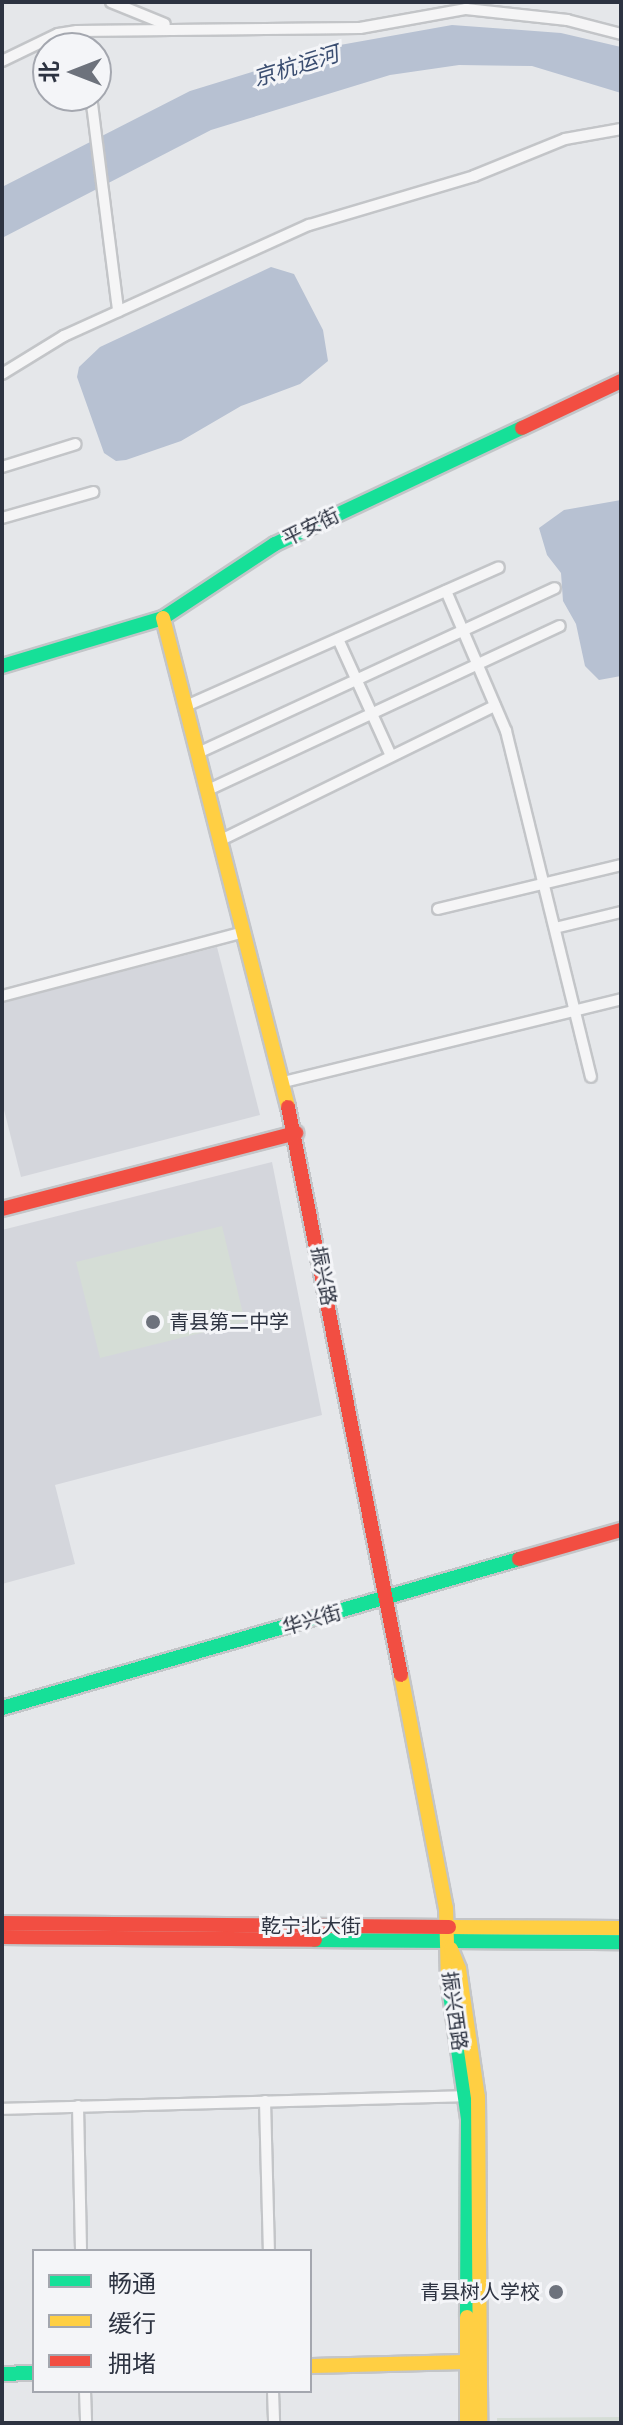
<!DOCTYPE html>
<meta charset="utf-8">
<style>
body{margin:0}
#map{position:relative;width:623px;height:2425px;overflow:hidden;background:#e5e7ea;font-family:Montserrat,"Noto Sans SC",sans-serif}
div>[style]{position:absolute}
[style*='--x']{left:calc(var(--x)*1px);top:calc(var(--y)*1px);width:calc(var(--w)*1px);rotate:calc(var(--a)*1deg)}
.built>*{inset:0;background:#d4d6dc}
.green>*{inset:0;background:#d5ddd6}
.water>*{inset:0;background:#b7c1d2}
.roads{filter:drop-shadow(2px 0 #c3c5c8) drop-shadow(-2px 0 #c3c5c8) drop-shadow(0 2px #c3c5c8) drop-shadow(0 -2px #c3c5c8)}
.street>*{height:10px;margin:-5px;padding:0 5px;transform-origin:5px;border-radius:5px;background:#f5f5f6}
.fast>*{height:14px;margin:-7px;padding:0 7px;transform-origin:7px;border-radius:7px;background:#16e098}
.slow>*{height:14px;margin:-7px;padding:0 7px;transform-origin:7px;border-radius:7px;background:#ffcf43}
.jam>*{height:14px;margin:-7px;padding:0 7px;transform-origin:7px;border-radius:7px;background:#f24e42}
.dots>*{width:22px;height:22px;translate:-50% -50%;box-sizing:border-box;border:4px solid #f4f5f8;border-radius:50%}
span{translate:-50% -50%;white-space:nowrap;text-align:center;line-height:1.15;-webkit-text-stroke:6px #f4f5f8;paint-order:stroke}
.street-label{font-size:20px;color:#2d3341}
.poi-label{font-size:20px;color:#2d3341}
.left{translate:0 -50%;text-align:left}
.right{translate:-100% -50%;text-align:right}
.water-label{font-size:22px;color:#3b4e71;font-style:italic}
.frame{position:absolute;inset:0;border:4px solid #2d3341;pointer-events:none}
.legend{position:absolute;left:32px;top:2249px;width:280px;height:144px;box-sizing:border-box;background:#f4f5f8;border:2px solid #a4a7af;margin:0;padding:10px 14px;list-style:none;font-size:24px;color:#2d3341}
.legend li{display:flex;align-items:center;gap:16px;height:40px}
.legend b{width:40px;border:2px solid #a4a7af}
.north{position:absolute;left:32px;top:32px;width:80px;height:80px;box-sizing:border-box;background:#f4f5f8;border:2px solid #a4a7af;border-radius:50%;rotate:270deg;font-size:22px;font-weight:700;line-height:32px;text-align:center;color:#2d3341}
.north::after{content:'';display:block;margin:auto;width:28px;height:36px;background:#6d727c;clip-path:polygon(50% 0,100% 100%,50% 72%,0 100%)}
</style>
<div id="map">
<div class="built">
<i style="clip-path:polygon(217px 947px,260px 1115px,21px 1177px,2px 1102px,2px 1003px)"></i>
<i style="clip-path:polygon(272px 1162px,322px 1415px,55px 1485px,75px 1564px,2px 1584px,2px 1230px)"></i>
</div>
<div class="green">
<i style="clip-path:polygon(222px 1226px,245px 1322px,100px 1358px,76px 1262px)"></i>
<i style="clip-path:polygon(621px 2417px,621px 2423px,497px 2423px,497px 2418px)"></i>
</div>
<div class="water">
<i style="clip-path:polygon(452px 25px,561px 33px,621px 47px,621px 93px,532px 66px,459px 65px,390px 75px,211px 130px,2px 238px,2px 187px,190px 91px,340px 45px)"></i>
<i style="clip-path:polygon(271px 267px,294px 274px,323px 330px,328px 361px,300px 384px,241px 406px,181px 441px,126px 460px,116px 461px,104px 453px,77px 377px,79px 367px,100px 347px)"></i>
<i style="clip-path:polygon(621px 500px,621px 676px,599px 680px,585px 666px,576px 624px,563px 601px,561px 573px,547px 555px,539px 528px,564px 510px)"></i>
</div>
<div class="roads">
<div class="street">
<i style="--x:111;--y:2;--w:58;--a:22.2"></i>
<i style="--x:83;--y:31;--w:17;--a:83"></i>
<i style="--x:2;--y:61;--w:62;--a:-25.7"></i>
<i style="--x:58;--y:34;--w:19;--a:-9"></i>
<i style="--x:77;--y:31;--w:283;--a:-0.6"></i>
<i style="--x:360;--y:28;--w:108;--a:-10.2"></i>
<i style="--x:466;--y:9;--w:102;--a:6.2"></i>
<i style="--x:567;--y:20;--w:56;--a:14.5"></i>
<i style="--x:91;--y:96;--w:217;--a:82.8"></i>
<i style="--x:2;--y:374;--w:73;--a:-31.5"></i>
<i style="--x:64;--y:336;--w:269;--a:-24.4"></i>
<i style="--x:309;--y:225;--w:172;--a:-16.5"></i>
<i style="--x:474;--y:176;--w:98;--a:-22.1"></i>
<i style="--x:565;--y:139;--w:57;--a:-10.1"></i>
<i style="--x:2;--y:467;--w:77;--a:-17.3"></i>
<i style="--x:2;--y:518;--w:95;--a:-15.9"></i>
<i style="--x:446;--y:591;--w:152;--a:66.8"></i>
<i style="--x:506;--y:731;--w:356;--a:76.2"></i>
<i style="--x:338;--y:639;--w:128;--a:65.6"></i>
<i style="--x:186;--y:706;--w:342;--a:-23.9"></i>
<i style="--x:198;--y:753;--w:393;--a:-24.8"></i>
<i style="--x:208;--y:790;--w:388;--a:-25"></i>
<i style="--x:221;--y:840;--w:305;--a:-26.1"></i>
<i style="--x:438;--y:909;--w:188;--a:-13.5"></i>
<i style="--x:555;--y:928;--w:68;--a:-13.6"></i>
<i style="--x:2;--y:996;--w:251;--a:-14.8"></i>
<i style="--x:284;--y:1082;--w:347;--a:-13.8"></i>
<i style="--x:265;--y:2101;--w:150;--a:88.5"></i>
<i style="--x:78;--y:2106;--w:145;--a:88.8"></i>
<i style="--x:2;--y:2109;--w:464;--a:-1.6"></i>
<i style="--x:85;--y:2391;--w:32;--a:88"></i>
<i style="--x:273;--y:2391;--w:32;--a:88"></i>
</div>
<div class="fast">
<i style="--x:2;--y:666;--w:168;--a:-16.6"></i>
<i style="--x:163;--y:618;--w:134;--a:-33.5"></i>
<i style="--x:275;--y:544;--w:273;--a:-25.2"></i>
<i style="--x:2;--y:1708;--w:538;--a:-16.08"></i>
<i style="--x:315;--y:1940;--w:306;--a:0.4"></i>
<i style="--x:448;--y:1980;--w:140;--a:81.8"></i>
<i style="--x:468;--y:2119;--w:198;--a:90.3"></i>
<i style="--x:2;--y:2374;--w:32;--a:-2"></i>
</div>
<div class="slow">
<i style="--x:163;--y:618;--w:505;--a:75.66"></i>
<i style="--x:401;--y:1675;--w:237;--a:79.1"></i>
<i style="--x:446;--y:1908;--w:72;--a:88.4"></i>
<i style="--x:449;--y:1927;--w:172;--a:0.3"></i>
<i style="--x:451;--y:1949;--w:22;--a:68"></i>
<i style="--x:459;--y:1969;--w:129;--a:81.6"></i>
<i style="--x:478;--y:2097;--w:326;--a:89.6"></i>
<i style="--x:310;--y:2366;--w:157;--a:-1.5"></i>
<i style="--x:467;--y:2423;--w:106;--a:-90"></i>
</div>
<div class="jam">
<i style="--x:522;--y:428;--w:110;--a:-25.4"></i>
<i style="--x:288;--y:1107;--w:579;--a:78.75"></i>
<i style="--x:2;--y:1209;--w:304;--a:-14.5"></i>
<i style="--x:519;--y:1559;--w:106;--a:-15.9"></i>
<i style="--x:2;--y:1923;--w:447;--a:0.5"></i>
<i style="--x:2;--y:1937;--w:313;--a:0.5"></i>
</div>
</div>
<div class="dots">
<i style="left:153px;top:1322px;background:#6d727c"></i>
<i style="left:556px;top:2292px;background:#6d727c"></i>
</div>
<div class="street-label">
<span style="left:311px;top:527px;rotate:-26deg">平安街</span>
<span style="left:323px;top:1276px;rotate:79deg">振兴路</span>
<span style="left:312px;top:1620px;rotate:-16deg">华兴街</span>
<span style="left:311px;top:1926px">乾宁北大街</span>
<span style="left:454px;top:2011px;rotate:82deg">振兴西路</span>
</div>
<div class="poi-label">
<span class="left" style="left:169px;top:1322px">青县第二中学</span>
<span class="right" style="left:540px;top:2292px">青县树人学校</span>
</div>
<div class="water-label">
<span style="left:296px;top:66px;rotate:-17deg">京杭运河</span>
</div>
<div class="frame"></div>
<ul class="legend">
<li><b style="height:10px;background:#16e098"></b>畅通</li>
<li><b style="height:10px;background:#ffcf43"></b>缓行</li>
<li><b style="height:10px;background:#f24e42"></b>拥堵</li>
</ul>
<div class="north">北</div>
</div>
